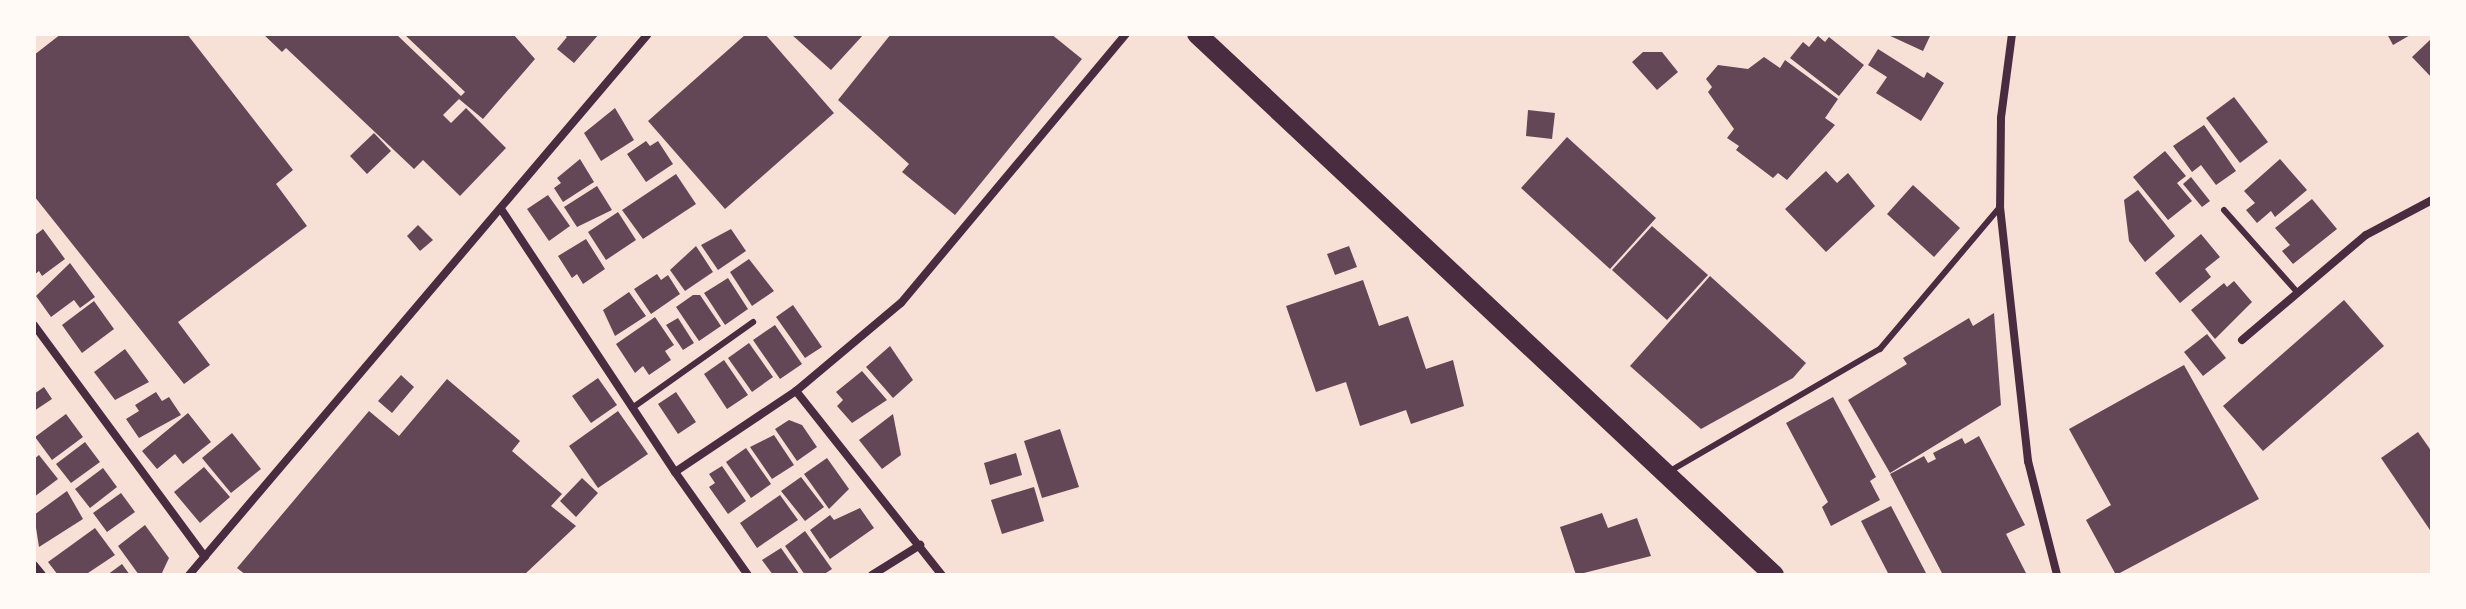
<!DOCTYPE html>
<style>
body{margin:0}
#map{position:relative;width:2466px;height:609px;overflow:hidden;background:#f7e1d7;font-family:"Golos Text",sans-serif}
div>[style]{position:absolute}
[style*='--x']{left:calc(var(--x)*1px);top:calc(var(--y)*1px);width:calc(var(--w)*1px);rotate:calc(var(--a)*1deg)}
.building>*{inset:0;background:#644757}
.service>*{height:6px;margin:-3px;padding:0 3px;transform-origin:3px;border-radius:3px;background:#4a2c40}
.minor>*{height:8px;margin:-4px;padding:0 4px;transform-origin:4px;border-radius:4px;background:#4a2c40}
.primary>*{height:20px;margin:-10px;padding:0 10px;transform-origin:10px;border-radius:10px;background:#4a2c40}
span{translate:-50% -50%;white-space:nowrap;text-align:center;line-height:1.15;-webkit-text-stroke:8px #fffaf5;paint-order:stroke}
.frame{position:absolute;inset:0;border:36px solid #fffaf5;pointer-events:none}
</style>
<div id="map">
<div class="building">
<i style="clip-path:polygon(61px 34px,187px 34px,293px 170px,276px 184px,307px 226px,178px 322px,210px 365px,184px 384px,34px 196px,34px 55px)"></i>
<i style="clip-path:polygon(263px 34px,396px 34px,461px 96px,465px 92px,404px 34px,513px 34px,535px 59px,483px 119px,459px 99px,443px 115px,451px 123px,466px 108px,506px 148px,460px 196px,423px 160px,414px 169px,286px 48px,282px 52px)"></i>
<i style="clip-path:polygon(563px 34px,599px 34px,574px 63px,557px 49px,567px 37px)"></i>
<i style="clip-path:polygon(746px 34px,765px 34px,834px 113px,725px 209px,648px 121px)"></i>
<i style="clip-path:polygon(791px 34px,864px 34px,831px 70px)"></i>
<i style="clip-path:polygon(891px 34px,1051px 34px,1082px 59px,955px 215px,902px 172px,909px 164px,838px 100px)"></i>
<i style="clip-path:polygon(1886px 34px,1931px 34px,1923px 51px)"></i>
<i style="clip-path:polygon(2387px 34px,2412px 34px,2393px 45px)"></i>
<i style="clip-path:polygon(1818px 36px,1825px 42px,1829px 37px,1864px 65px,1839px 96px,1790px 58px,1803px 42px,1809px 47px)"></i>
<i style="clip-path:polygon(2432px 38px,2432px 78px,2412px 57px)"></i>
<i style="clip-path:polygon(1878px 49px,1924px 78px,1927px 72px,1944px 83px,1921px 121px,1876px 93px,1887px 77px,1868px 65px)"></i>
<i style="clip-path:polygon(1643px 52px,1662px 52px,1678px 72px,1657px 90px,1632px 62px)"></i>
<i style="clip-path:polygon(1764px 57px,1780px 68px,1785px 60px,1838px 99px,1825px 118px,1835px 125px,1787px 180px,1778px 173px,1773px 178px,1736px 150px,1739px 146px,1727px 138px,1734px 129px,1708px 92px,1712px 87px,1706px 79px,1718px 65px,1748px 69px)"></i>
<i style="clip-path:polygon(2234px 97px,2268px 142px,2240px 163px,2206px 118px)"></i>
<i style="clip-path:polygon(615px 108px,634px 140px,601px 161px,584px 133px)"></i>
<i style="clip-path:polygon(1528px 110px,1555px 113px,1552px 139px,1526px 136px)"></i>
<i style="clip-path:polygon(2204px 125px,2236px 171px,2216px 185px,2201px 165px,2192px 172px,2173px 146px)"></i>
<i style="clip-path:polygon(374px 133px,391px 151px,367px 174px,350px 156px)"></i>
<i style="clip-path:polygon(1567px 137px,1656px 218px,1610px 269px,1521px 188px)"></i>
<i style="clip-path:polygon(646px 141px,650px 146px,658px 141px,673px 164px,646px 182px,627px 154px)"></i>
<i style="clip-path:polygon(2165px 151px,2186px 176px,2177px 183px,2192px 201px,2168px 220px,2133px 177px)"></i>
<i style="clip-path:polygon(580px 159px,594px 182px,563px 202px,554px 188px,561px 183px,557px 178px)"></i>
<i style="clip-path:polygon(2280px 159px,2307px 190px,2275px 217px,2271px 211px,2257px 223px,2246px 210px,2255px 203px,2244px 191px)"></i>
<i style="clip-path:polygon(1826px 171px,1837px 183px,1848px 173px,1875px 206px,1826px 252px,1785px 209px)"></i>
<i style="clip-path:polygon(676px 174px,696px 204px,643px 239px,622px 210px)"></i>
<i style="clip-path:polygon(2191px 177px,2210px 201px,2202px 207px,2183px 184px)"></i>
<i style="clip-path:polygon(1913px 185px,1960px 228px,1934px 257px,1887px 214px)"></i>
<i style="clip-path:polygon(597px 186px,612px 210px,577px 227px,564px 207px)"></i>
<i style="clip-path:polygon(2138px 190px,2175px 236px,2145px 262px,2129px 241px,2124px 200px)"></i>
<i style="clip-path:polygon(548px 195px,570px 226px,549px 241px,527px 209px)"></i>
<i style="clip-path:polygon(2312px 199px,2337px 229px,2293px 264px,2282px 251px,2290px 245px,2275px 228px)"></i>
<i style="clip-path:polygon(618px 212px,636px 240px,606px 260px,588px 232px)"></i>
<i style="clip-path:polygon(418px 225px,433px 240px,420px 251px,407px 236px)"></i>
<i style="clip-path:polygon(1652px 226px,1708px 275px,1667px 320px,1612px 270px)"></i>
<i style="clip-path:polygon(43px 229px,65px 259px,42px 276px,39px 271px,34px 275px,34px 236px)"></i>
<i style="clip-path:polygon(731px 229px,746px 251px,718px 270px,701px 245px)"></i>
<i style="clip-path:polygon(2201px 234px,2220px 257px,2205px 269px,2211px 277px,2180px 303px,2155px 273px)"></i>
<i style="clip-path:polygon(586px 239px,605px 269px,583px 284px,577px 274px,572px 278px,558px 256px)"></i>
<i style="clip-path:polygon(696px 246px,713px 272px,685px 291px,670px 270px)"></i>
<i style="clip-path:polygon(1349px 246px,1357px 267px,1335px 275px,1327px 254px)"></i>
<i style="clip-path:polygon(749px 259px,774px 291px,752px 306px,730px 272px)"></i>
<i style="clip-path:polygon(70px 263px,95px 297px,80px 308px,74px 300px,51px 317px,36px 296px)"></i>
<i style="clip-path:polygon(657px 274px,661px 280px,668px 275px,680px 294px,651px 314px,634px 289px)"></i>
<i style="clip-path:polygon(1710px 276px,1806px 363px,1793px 378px,1701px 429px,1630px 366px)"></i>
<i style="clip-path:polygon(728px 278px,748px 309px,725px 325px,704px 293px)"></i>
<i style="clip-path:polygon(1363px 280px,1379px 326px,1408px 316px,1426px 369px,1453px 360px,1464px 406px,1411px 424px,1406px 410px,1360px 426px,1346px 382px,1316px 392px,1286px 306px)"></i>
<i style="clip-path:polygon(2234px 281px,2252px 302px,2215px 339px,2191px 310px,2224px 283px,2227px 287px)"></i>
<i style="clip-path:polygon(629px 292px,646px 316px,615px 336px,603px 310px)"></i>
<i style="clip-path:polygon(693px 295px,700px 295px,721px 326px,699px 341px,676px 307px)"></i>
<i style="clip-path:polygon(2344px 300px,2384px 346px,2263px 451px,2223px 406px)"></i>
<i style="clip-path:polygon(94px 301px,114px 329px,82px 353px,62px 325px)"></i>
<i style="clip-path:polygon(793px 305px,822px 347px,805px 358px,776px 317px)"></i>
<i style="clip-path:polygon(1994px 313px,2001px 405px,1890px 473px,1848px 400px,1907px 364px,1903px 358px,1969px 318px,1973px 326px)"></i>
<i style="clip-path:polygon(655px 317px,674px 345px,665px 351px,671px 360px,649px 375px,643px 366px,635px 373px,616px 344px)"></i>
<i style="clip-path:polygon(678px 318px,694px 343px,683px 350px,666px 325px)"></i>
<i style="clip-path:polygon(775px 325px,802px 364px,780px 379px,753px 340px)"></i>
<i style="clip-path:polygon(2207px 334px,2226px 358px,2203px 376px,2184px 352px)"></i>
<i style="clip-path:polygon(749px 343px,773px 377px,752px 392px,728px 358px)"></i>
<i style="clip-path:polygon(890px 346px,913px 380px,893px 398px,866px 367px)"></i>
<i style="clip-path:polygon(125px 349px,149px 382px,115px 400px,94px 372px)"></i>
<i style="clip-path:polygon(724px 360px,748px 395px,727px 409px,704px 374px)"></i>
<i style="clip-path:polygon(2184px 365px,2259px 499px,2116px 575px,2086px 520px,2111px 505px,2069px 429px)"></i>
<i style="clip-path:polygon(862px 371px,887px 400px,852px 423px,837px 406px,843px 400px,836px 392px)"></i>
<i style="clip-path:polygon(401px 375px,414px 387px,392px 413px,378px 401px)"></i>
<i style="clip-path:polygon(598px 378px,617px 405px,591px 423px,572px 396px)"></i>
<i style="clip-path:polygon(447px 379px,520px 441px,512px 451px,562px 494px,551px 506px,576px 526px,524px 575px,246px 575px,237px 568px,369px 411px,399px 436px)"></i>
<i style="clip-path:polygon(44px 387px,52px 399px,34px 411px,34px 394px)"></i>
<i style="clip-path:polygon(156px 392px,162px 401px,169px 397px,181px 415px,139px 438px,126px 419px,139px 411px,135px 405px)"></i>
<i style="clip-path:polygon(676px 392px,696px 422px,678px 434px,658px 404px)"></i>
<i style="clip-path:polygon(1833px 397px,1876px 477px,1870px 481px,1880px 500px,1831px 526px,1822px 507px,1828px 502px,1786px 423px)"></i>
<i style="clip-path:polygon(618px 411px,648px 454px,598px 488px,569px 446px)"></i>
<i style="clip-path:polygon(188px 413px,211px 442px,183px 464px,175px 454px,157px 469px,142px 451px)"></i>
<i style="clip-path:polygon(66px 414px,83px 437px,52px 460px,35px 437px)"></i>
<i style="clip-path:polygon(893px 414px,901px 455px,882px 469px,859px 440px)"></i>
<i style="clip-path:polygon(789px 420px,802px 425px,817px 447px,797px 461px,775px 429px)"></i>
<i style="clip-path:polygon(1060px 429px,1079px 487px,1042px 498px,1024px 441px)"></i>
<i style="clip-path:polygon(2418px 432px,2432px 452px,2432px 533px,2381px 458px)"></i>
<i style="clip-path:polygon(232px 433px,261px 469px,231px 493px,202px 458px)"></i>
<i style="clip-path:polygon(774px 435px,794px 465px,772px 479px,750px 447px)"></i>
<i style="clip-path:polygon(1979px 436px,2025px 525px,2006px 534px,2027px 575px,1943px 575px,1890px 474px,1924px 456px,1928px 463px,1936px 459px,1933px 453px,1962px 438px,1965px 444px)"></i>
<i style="clip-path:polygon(85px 442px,100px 462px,71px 483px,56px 464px)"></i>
<i style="clip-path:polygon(746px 448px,771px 484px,751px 498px,726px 462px)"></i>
<i style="clip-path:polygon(1016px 453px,1022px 475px,990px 485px,984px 463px)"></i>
<i style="clip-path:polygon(39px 455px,58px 479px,34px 497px,34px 459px)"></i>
<i style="clip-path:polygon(827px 458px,849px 489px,829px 509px,804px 474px)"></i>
<i style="clip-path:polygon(722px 466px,746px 501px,728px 514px,709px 487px,715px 483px,709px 474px)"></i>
<i style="clip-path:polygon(204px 467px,230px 497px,200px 523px,174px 492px)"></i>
<i style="clip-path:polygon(103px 468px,117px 487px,90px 508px,75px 489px)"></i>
<i style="clip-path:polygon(801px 477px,824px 507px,805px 521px,781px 491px)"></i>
<i style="clip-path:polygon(582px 478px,598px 493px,576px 517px,560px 501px)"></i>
<i style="clip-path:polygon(1034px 487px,1044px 521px,1002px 534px,991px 500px)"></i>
<i style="clip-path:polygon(67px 491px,83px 519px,39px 547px,34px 515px)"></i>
<i style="clip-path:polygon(121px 493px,135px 512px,107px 532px,93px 513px)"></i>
<i style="clip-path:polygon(780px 495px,798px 520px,757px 548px,740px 523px)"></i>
<i style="clip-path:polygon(1891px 506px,1927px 575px,1889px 575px,1861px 521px)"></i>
<i style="clip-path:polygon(860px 508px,874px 528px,830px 559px,810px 530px,830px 515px,834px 520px)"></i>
<i style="clip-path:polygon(1602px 513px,1608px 528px,1637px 518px,1651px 556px,1576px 575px,1560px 527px)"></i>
<i style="clip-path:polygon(145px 525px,169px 558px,161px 575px,139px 575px,118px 546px)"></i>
<i style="clip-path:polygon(95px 528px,115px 555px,85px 575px,58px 575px,48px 562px)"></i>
<i style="clip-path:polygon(805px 531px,832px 569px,823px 575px,805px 575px,785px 546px)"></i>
<i style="clip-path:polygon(781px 548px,800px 575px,773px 575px,762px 560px)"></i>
<i style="clip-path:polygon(122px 564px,130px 575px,107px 575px)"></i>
</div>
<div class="service">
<i style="--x:2224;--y:210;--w:111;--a:48.3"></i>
<i style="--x:635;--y:406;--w:145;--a:-35.4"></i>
<i style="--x:1670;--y:471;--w:243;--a:-30.2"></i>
<i style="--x:1880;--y:349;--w:186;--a:-49.8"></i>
</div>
<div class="minor">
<i style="--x:2012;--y:34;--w:85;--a:97.5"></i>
<i style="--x:2001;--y:118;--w:89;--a:90.6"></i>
<i style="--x:2000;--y:207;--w:256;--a:83.7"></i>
<i style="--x:2028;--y:461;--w:118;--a:75.7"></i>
<i style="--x:501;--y:209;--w:315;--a:56.5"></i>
<i style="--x:675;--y:472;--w:146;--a:-33.8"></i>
<i style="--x:796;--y:391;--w:137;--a:-40"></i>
<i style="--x:901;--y:303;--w:351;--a:-50.1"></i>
<i style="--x:34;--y:325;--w:288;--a:53.6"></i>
<i style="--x:2242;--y:340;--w:162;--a:-40.3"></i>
<i style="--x:2366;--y:235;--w:75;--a:-27.9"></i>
<i style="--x:796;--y:391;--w:235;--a:51.6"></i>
<i style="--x:675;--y:472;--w:126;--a:54.7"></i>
<i style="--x:34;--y:565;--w:13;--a:51"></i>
<i style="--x:189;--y:575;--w:709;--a:-49.69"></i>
<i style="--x:872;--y:575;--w:57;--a:-32"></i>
</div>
<div class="primary">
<i style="--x:1197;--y:34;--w:791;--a:43.16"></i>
</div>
<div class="frame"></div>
</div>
